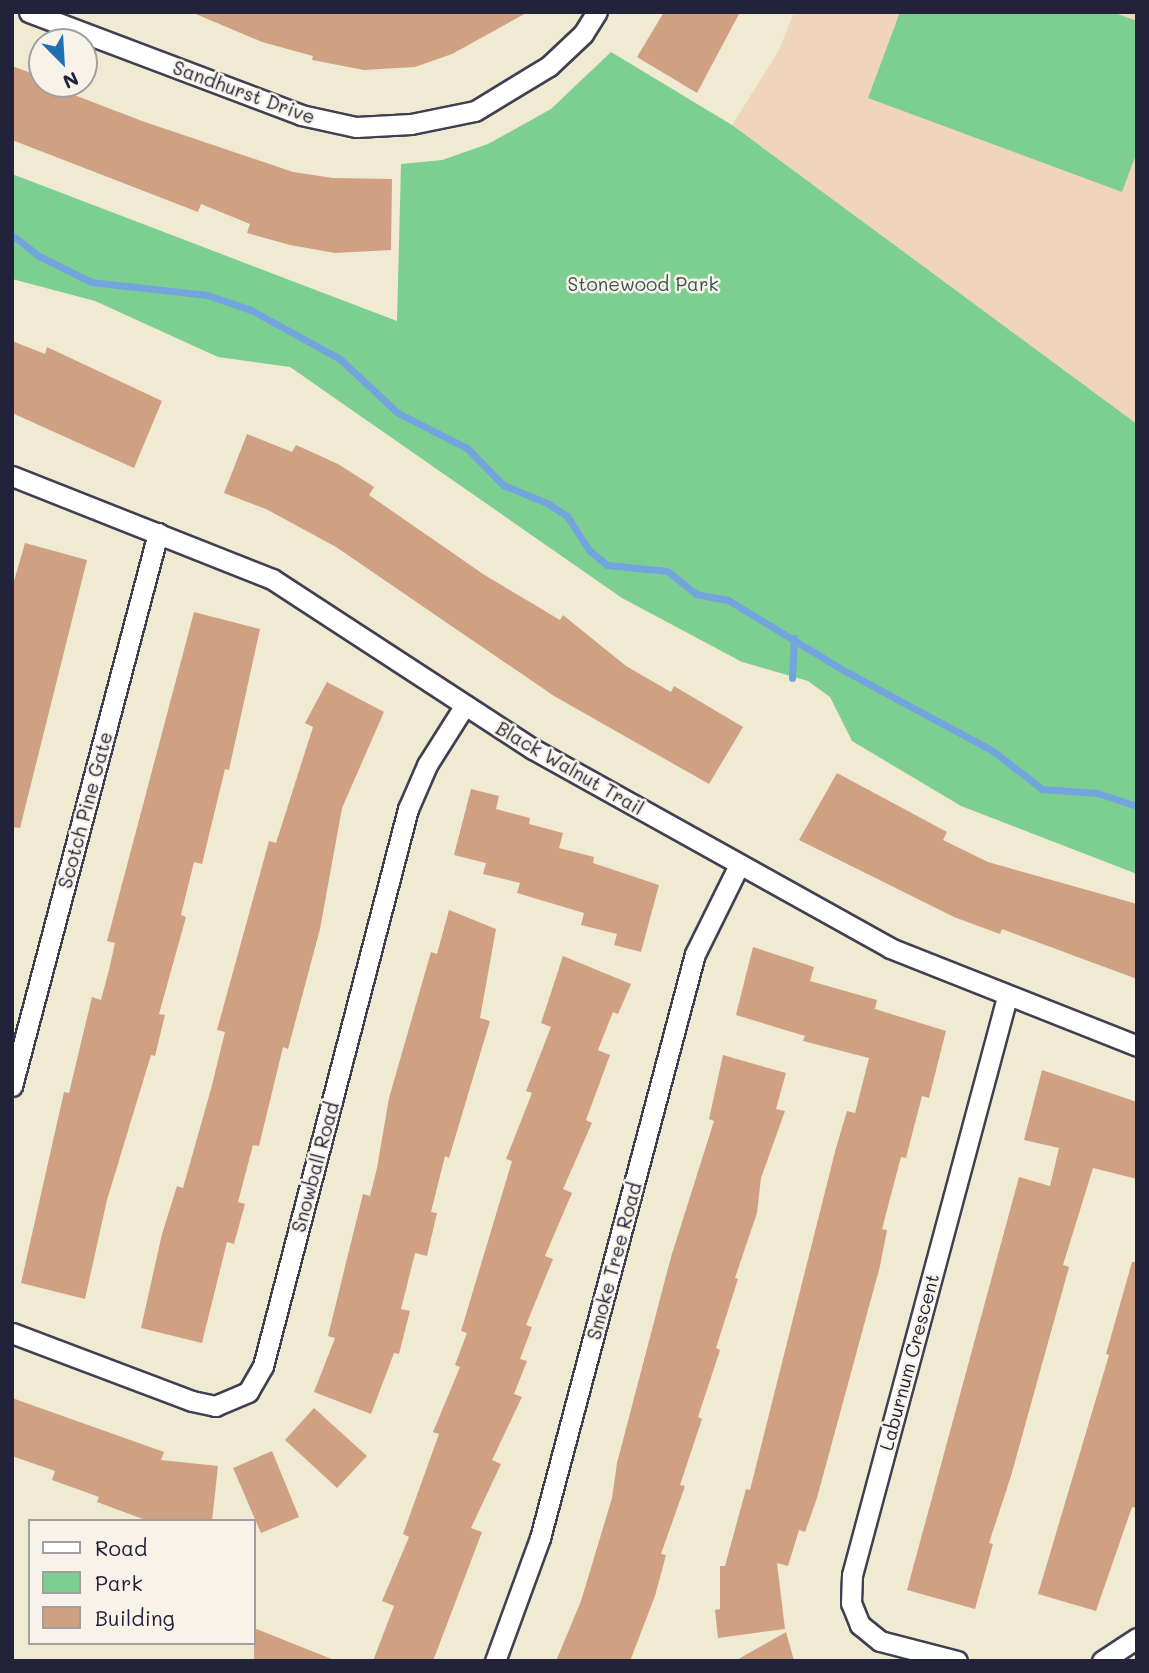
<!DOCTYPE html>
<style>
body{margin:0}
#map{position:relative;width:1149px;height:1673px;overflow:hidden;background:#f0ead3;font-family:Mali,sans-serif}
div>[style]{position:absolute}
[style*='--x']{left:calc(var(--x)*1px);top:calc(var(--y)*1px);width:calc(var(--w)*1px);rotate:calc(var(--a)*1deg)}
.built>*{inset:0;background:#f0d5bc}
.green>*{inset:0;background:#7dcf91}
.stream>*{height:7px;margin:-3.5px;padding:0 3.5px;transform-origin:3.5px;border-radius:3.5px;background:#74a4de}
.building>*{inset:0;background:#cfa182}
.roads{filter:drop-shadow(2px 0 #414052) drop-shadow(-2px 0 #414052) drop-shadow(0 2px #414052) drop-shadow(0 -2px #414052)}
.minor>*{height:19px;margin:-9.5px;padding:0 9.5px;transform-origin:9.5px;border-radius:9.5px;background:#fff}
span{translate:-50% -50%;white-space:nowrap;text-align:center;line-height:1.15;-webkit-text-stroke:5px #f7f3e8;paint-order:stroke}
.street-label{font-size:19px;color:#22223b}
.park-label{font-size:19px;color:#3d5655}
.frame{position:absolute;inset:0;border:14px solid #22223b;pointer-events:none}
.legend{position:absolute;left:28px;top:1519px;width:228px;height:126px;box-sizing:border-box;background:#f7f3e8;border:2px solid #a29fa3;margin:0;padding:9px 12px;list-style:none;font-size:21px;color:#22223b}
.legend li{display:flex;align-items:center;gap:14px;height:35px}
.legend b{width:35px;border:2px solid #a29fa3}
.north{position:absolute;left:28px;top:28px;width:70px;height:70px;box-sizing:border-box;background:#f7f3e8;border:2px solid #a29fa3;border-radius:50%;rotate:156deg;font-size:19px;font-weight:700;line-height:28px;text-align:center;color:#22223b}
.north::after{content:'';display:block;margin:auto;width:24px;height:32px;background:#1f6fb2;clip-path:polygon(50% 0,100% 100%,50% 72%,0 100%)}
</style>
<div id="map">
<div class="built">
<i style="clip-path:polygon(794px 12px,1137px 12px,1137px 424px,732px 125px,779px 50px)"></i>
</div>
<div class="green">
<i style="clip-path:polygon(900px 12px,1112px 12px,1137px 21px,1137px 152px,1122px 192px,868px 98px)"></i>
<i style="clip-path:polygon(611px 52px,732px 125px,1137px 424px,1137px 874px,961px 806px,852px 741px,830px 697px,808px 681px,742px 662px,622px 598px,290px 367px,218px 357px,95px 301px,12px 279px,12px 174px,397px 321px,401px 164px,442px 160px,488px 144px,551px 109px)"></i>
</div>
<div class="stream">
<i style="--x:12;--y:235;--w:34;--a:38"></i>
<i style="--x:39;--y:256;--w:58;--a:26.6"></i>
<i style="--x:91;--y:282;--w:117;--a:6.4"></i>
<i style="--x:207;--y:295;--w:46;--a:18.8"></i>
<i style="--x:251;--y:310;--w:102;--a:28.8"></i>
<i style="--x:340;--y:359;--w:79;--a:43"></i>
<i style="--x:398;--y:413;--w:77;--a:26.9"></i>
<i style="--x:467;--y:448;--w:52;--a:45.8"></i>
<i style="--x:503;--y:485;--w:48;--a:22.2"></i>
<i style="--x:547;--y:503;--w:24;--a:33"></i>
<i style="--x:567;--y:516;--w:40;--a:57.1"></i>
<i style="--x:589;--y:550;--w:23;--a:40"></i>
<i style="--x:607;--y:565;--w:60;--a:5.7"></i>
<i style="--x:667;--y:571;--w:37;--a:38"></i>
<i style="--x:696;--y:594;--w:33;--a:11"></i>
<i style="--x:728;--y:600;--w:137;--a:31.3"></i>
<i style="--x:845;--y:671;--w:168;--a:28.4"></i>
<i style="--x:993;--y:751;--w:62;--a:37.8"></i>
<i style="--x:1042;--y:789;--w:55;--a:4.2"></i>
<i style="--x:1097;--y:793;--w:42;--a:18"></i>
<i style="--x:792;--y:678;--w:40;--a:-87.1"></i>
</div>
<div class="building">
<i style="clip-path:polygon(191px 12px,528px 12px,452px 54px,415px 67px,364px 70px,312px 60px,313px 56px,262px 42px)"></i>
<i style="clip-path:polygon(664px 12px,740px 12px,697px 93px,637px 57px)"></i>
<i style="clip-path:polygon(12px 66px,42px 77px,42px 84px,57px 84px,56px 88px,142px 121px,293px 172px,333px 178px,392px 179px,391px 250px,335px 253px,290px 245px,247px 233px,250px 224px,201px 204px,198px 212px,12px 140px)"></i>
<i style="clip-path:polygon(12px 341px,45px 354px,47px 347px,162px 401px,134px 468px,12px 413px)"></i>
<i style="clip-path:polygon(247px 434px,292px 452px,296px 445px,338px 464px,374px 487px,369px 495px,483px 574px,560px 620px,563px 615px,626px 666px,671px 692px,674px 686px,743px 727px,709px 784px,554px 696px,336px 547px,266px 509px,224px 493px)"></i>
<i style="clip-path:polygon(25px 543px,87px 560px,20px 828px,12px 827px,12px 588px)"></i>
<i style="clip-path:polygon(194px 612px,260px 629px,229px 770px,225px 769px,202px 864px,194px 862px,181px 915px,186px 917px,159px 1014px,165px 1015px,155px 1056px,151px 1055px,107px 1200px,85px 1299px,21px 1283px,64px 1092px,69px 1093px,92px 997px,101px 1000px,109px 970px,115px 943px,107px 941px)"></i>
<i style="clip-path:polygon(327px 682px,384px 712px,342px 808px,320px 929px,288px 1049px,283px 1047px,259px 1146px,253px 1145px,238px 1202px,245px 1204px,234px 1244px,227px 1242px,202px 1343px,141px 1328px,162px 1234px,177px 1186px,183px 1188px,211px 1089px,225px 1032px,217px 1030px,269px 841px,276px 843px,313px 727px,305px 723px)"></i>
<i style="clip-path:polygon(837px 773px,947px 832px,943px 840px,988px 862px,1137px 904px,1137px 979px,1002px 929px,1000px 934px,954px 917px,799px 840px)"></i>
<i style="clip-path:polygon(471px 789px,499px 796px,496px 809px,530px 818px,529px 824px,563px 833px,559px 848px,594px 857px,593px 863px,659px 885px,641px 952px,614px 945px,617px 934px,581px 925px,584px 913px,517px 893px,520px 883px,483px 874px,486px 863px,454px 855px)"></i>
<i style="clip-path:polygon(449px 910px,496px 929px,480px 1018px,490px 1021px,449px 1158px,445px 1156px,431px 1212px,437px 1213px,427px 1256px,415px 1253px,401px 1309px,410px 1311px,399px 1354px,394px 1353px,371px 1414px,314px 1392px,335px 1338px,328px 1336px,363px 1194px,370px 1196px,377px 1168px,389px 1098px,431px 952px,437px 954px)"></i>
<i style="clip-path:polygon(753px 947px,814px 967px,810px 981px,877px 1000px,875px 1009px,946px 1031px,929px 1098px,922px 1096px,906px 1158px,901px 1157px,882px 1229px,887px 1230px,880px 1266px,817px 1498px,805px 1532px,799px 1530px,788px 1566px,777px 1563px,785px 1629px,718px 1638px,715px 1610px,720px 1609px,720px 1566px,725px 1566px,746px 1489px,750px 1490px,836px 1148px,847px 1111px,855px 1113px,869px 1058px,803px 1041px,805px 1036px,736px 1015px)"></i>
<i style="clip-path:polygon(563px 956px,631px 984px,618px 1014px,613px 1012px,598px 1050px,610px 1055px,586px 1120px,592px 1123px,563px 1189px,572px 1193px,545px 1256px,553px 1259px,526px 1325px,532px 1327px,520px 1359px,527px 1361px,514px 1394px,522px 1397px,492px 1460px,501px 1464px,471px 1528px,482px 1532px,433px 1661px,373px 1661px,394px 1606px,382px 1601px,409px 1537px,403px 1534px,439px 1434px,433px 1432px,460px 1367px,455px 1365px,467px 1333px,461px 1331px,512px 1161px,506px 1159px,532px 1093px,526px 1091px,551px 1027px,541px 1023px)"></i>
<i style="clip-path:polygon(723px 1055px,786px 1073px,776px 1109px,785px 1111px,761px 1178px,757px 1213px,735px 1278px,738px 1279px,716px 1348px,720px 1350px,698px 1417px,702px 1419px,680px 1485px,685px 1486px,661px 1554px,666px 1555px,655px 1596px,630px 1661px,556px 1661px,581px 1601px,612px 1498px,617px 1463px,671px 1257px,714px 1121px,709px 1119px)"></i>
<i style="clip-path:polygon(1042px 1070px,1137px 1102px,1137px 1179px,1093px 1168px,1063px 1265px,1069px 1267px,1011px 1476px,989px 1543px,993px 1544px,975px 1609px,907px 1590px,1019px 1177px,1050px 1186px,1059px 1148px,1024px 1140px)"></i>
<i style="clip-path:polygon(1132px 1262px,1137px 1262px,1137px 1508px,1132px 1507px,1096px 1611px,1038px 1594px,1109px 1355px,1106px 1354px)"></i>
<i style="clip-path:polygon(12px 1398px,164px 1452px,161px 1460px,218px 1466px,212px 1521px,148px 1521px,97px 1502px,99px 1497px,52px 1480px,55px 1471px,12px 1456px)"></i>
<i style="clip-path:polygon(314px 1408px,367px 1456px,337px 1488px,285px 1440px)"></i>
<i style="clip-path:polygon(272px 1451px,299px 1517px,261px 1533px,233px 1468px)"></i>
<i style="clip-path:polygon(254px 1628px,334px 1660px,333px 1661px,254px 1661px)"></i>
<i style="clip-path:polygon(786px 1632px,794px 1661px,735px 1661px)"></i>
</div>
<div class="roads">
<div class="minor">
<i style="--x:29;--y:12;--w:291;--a:20.7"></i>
<i style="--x:301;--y:115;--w:56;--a:12.3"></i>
<i style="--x:356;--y:127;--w:55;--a:-3.1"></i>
<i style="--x:411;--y:124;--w:65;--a:-11.5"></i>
<i style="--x:475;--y:111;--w:87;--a:-31.3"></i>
<i style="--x:549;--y:66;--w:47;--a:-43.3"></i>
<i style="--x:583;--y:34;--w:26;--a:-58"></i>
<i style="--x:12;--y:476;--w:280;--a:21.6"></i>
<i style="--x:272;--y:579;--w:311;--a:33.1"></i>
<i style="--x:533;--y:749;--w:409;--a:29.1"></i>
<i style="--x:890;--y:948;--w:266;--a:21.6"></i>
<i style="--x:12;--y:1086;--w:572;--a:-75.21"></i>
<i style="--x:12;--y:1333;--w:192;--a:20.7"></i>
<i style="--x:192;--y:1401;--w:24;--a:12"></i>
<i style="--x:215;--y:1406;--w:36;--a:-23"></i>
<i style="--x:248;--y:1392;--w:30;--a:-60"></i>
<i style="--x:263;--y:1366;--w:576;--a:-75.41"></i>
<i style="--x:408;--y:809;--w:48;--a:-66.6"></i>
<i style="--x:427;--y:765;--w:71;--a:-57.7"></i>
<i style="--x:495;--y:1661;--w:131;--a:-69.9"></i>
<i style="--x:540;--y:1538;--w:604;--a:-75.14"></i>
<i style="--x:695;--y:954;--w:99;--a:-63.7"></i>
<i style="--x:957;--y:1661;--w:80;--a:-165.4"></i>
<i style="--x:880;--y:1641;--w:26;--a:-141"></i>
<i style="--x:860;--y:1625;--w:24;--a:-112"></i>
<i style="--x:851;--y:1603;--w:28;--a:-88"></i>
<i style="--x:852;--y:1575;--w:598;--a:-74.99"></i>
<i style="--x:1102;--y:1661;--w:42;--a:-33.3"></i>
</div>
</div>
<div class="street-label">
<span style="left:244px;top:92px;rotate:20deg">Sandhurst Drive</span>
<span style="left:570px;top:768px;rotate:30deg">Black Walnut Trail</span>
<span style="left:85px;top:810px;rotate:-75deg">Scotch Pine Gate</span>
<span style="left:315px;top:1167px;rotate:-75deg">Snowball Road</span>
<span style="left:614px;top:1261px;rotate:-75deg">Smoke Tree Road</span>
<span style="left:909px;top:1362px;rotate:-75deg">Laburnum Crescent</span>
</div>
<div class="park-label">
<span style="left:643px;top:284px">Stonewood Park</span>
</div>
<div class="frame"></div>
<ul class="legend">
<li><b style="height:9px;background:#fff"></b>Road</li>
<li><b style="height:19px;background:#7dcf91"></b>Park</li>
<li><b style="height:19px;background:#cfa182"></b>Building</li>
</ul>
<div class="north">N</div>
</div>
